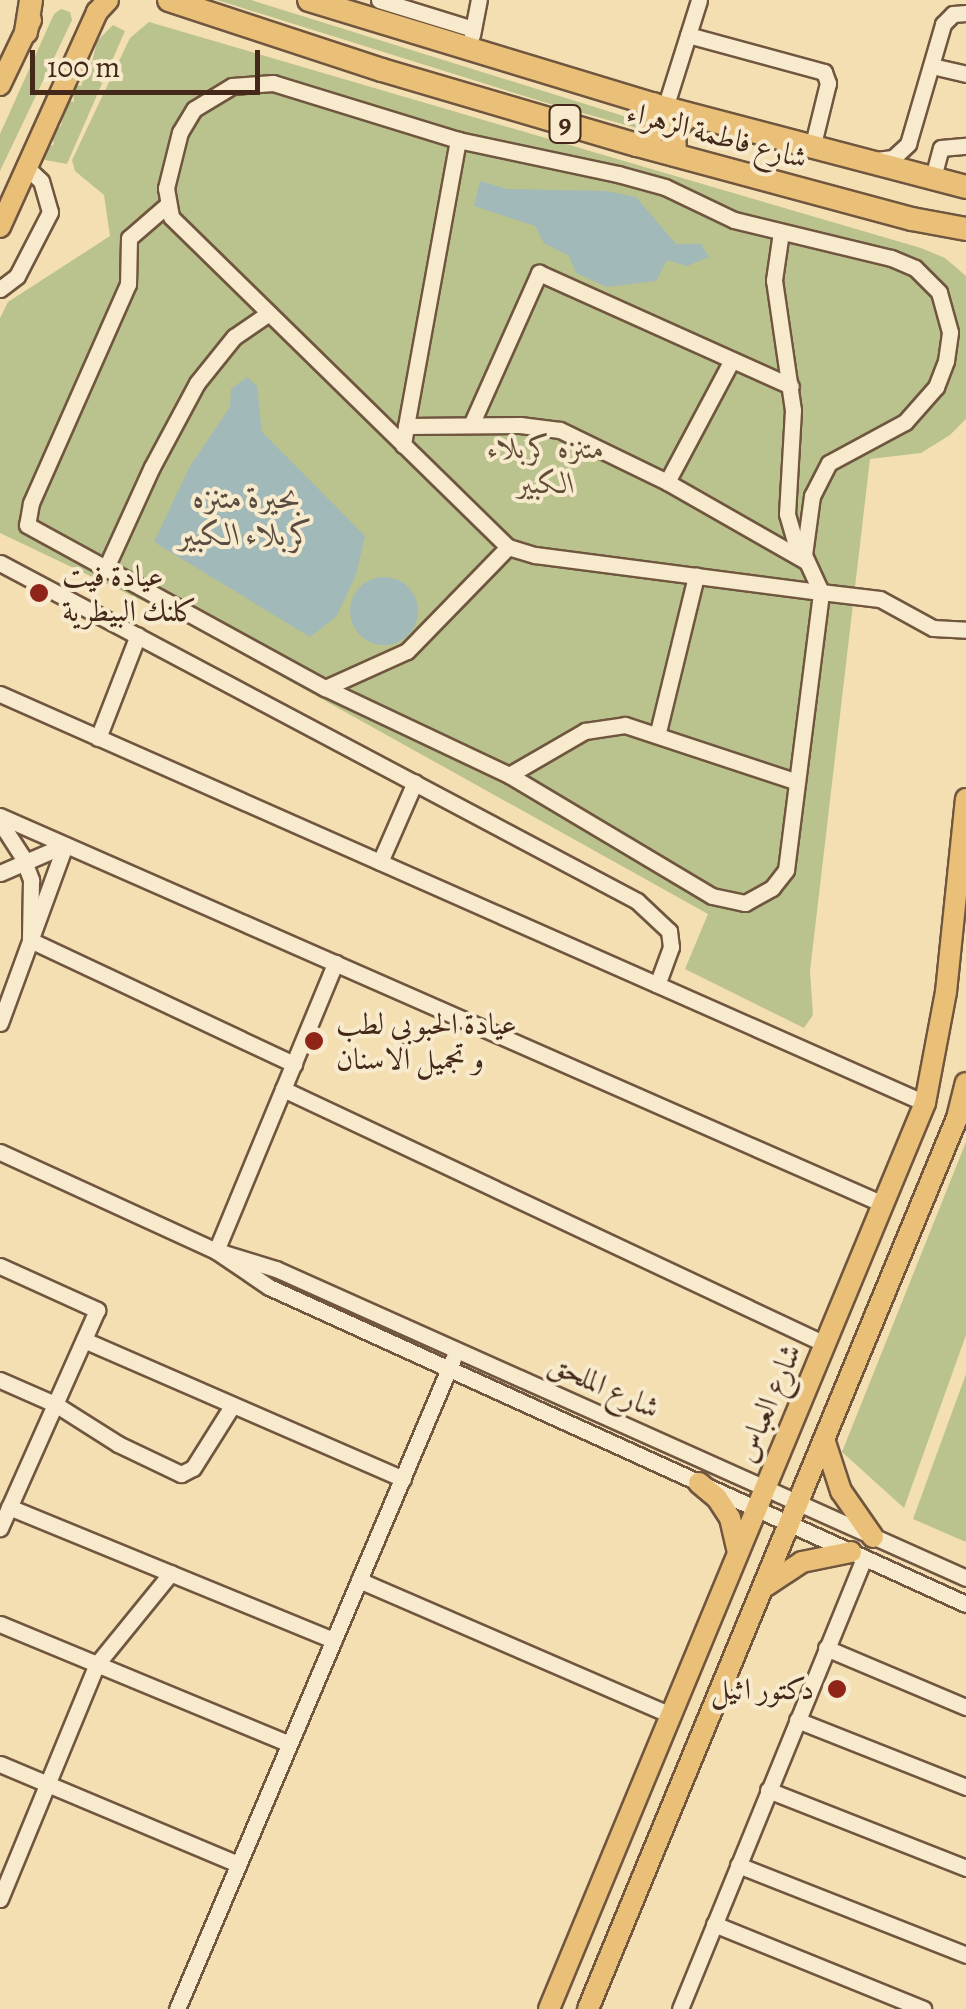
<!DOCTYPE html>
<meta charset="utf-8">
<style>
body{margin:0}
#map{position:relative;width:966px;height:2009px;overflow:hidden;background:#f3dfb2;font-family:Alegreya,Amiri,serif}
div>[style]{position:absolute}
[style*='--x']{left:calc(var(--x)*1px);top:calc(var(--y)*1px);width:calc(var(--w)*1px);rotate:calc(var(--a)*1deg)}
.green>*{inset:0;background:#bac28d}
.water>*{inset:0;background:#a1b9b8}
.round{border-radius:50%}
.roads{filter:drop-shadow(2px 0 #70563f) drop-shadow(-2px 0 #70563f) drop-shadow(0 2px #70563f) drop-shadow(0 -2px #70563f)}
.minor>*{height:15px;margin:-7.5px;padding:0 7.5px;transform-origin:7.5px;border-radius:7.5px;background:#f7eacd}
.major>*{height:20px;margin:-10px;padding:0 10px;transform-origin:10px;border-radius:10px;background:#eac079}
.highway>*{height:22px;margin:-11px;padding:0 11px;transform-origin:11px;border-radius:11px;background:#eac079}
.dots>*{width:28px;height:28px;translate:-50% -50%;box-sizing:border-box;border:5px solid #f7eacd;border-radius:50%}
span{translate:-50% -50%;white-space:nowrap;text-align:center;line-height:1.15;-webkit-text-stroke:8px #f7eacd;paint-order:stroke}
.shield-label span{padding:2px 8px;background:#f7eacd;border:2px solid;border-radius:8px;-webkit-text-stroke-width:0}
.shield-label{font-size:28px;color:#442819;font-weight:700}
.street-label{font-size:30px;color:#442819}
.park-label{font-size:30px;color:#624e36;font-style:italic}
.poi-label{font-size:30px;color:#442819}
.left{translate:0 -50%;text-align:left}
.right{translate:-100% -50%;text-align:right}
.water-label{font-size:32px;color:#5b4c41;font-style:italic}
.scale{position:absolute;left:30px;top:50px;width:230px;height:45px;box-sizing:border-box;border:5px solid #442819;border-top:0;padding-left:12px;font-size:30px;line-height:35px;white-space:nowrap;color:#442819;-webkit-text-stroke:8px #f7eacd;paint-order:stroke}
</style>
<div id="map">
<div class="green">
<i style="clip-path:polygon(217px 0,251px 0,646px 123px,644px 130px,550px 104px)"></i>
<i style="clip-path:polygon(61px 9px,70px 12px,72px 20px,0 171px,0 134px,54px 14px)"></i>
<i style="clip-path:polygon(149px 22px,921px 248px,945px 258px,966px 276px,966px 419px,950px 435px,921px 453px,870px 459px,810px 971px,813px 1015px,804px 1028px,685px 969px,708px 914px,164px 611px,0 533px,0 318px,8px 302px,110px 236px,104px 195px,75px 171px,72px 160px,130px 38px)"></i>
<i style="clip-path:polygon(113px 25px,125px 31px,67px 164px,45px 160px,43px 151px,54px 144px,51px 132px,61px 126px,66px 100px,74px 102px,73px 91px,76px 85px,81px 86px,85px 74px,80px 71px,92px 62px,97px 41px)"></i>
<i style="clip-path:polygon(966px 1142px,966px 1335px,904px 1508px,842px 1452px)"></i>
<i style="clip-path:polygon(966px 1374px,966px 1542px,913px 1519px)"></i>
</div>
<div class="water">
<i style="clip-path:polygon(480px 181px,507px 189px,605px 191px,636px 197px,676px 244px,701px 244px,709px 257px,687px 266px,667px 260px,656px 281px,607px 287px,576px 273px,569px 256px,544px 243px,535px 226px,474px 206px)"></i>
<i style="clip-path:polygon(247px 377px,257px 386px,262px 432px,365px 536px,356px 575px,336px 617px,310px 637px,154px 542px,190px 466px,230px 407px,231px 389px)"></i>
<i class="round" style="left:350px;top:577px;width:68px;height:68px"></i>
</div>
<div class="roads">
<div class="minor">
<i style="--x:379;--y:0;--w:98;--a:17.1"></i>
<i style="--x:472;--y:35;--w:36;--a:-79"></i>
<i style="--x:688;--y:35;--w:141;--a:15.2"></i>
<i style="--x:824;--y:72;--w:12;--a:70"></i>
<i style="--x:828;--y:83;--w:67;--a:103.8"></i>
<i style="--x:932;--y:66;--w:35;--a:13"></i>
<i style="--x:665;--y:108;--w:113;--a:-72.5"></i>
<i style="--x:876;--y:160;--w:17;--a:-7"></i>
<i style="--x:893;--y:158;--w:21;--a:-43"></i>
<i style="--x:908;--y:144;--w:125;--a:-73.7"></i>
<i style="--x:943;--y:24;--w:14;--a:-45"></i>
<i style="--x:953;--y:14;--w:13;--a:-4"></i>
<i style="--x:932;--y:181;--w:34;--a:-75"></i>
<i style="--x:941;--y:148;--w:25;--a:-5"></i>
<i style="--x:166;--y:206;--w:49;--a:139.1"></i>
<i style="--x:129;--y:238;--w:46;--a:91.2"></i>
<i style="--x:128;--y:284;--w:240;--a:113.9"></i>
<i style="--x:31;--y:503;--w:22;--a:100"></i>
<i style="--x:27;--y:525;--w:340;--a:28.7"></i>
<i style="--x:325;--y:688;--w:204;--a:25.3"></i>
<i style="--x:509;--y:775;--w:236;--a:30.8"></i>
<i style="--x:712;--y:896;--w:34;--a:12"></i>
<i style="--x:745;--y:903;--w:31;--a:-29"></i>
<i style="--x:772;--y:888;--w:23;--a:-52"></i>
<i style="--x:786;--y:870;--w:280;--a:-82.8"></i>
<i style="--x:821;--y:592;--w:41;--a:-114.7"></i>
<i style="--x:804;--y:555;--w:60;--a:-82.3"></i>
<i style="--x:812;--y:496;--w:37;--a:-63"></i>
<i style="--x:829;--y:463;--w:86;--a:-28.3"></i>
<i style="--x:905;--y:422;--w:47;--a:-48.5"></i>
<i style="--x:936;--y:387;--w:28;--a:-69"></i>
<i style="--x:946;--y:361;--w:29;--a:-82"></i>
<i style="--x:950;--y:332;--w:41;--a:-105.4"></i>
<i style="--x:939;--y:292;--w:34;--a:-135"></i>
<i style="--x:915;--y:268;--w:26;--a:-157"></i>
<i style="--x:891;--y:258;--w:162;--a:-166.4"></i>
<i style="--x:734;--y:220;--w:76;--a:-154.4"></i>
<i style="--x:665;--y:187;--w:49;--a:-164.5"></i>
<i style="--x:618;--y:174;--w:164;--a:-168"></i>
<i style="--x:458;--y:140;--w:194;--a:-162.9"></i>
<i style="--x:273;--y:83;--w:41;--a:175.8"></i>
<i style="--x:232;--y:86;--w:44;--a:148.8"></i>
<i style="--x:194;--y:109;--w:27;--a:121"></i>
<i style="--x:180;--y:132;--w:58;--a:104"></i>
<i style="--x:166;--y:188;--w:29;--a:80"></i>
<i style="--x:171;--y:217;--w:472;--a:44.4"></i>
<i style="--x:508;--y:547;--w:28;--a:17"></i>
<i style="--x:535;--y:555;--w:288;--a:7.4"></i>
<i style="--x:821;--y:592;--w:59;--a:6.8"></i>
<i style="--x:880;--y:599;--w:60;--a:28.7"></i>
<i style="--x:933;--y:628;--w:33;--a:3"></i>
<i style="--x:781;--y:232;--w:49;--a:98.3"></i>
<i style="--x:774;--y:280;--w:131;--a:81.7"></i>
<i style="--x:793;--y:410;--w:104;--a:93.3"></i>
<i style="--x:787;--y:514;--w:43;--a:73.7"></i>
<i style="--x:0;--y:289;--w:21;--a:-37"></i>
<i style="--x:17;--y:276;--w:72;--a:-62.7"></i>
<i style="--x:50;--y:212;--w:32;--a:-106"></i>
<i style="--x:41;--y:181;--w:19;--a:-137"></i>
<i style="--x:471;--y:425;--w:167;--a:-65.9"></i>
<i style="--x:539;--y:273;--w:276;--a:24.2"></i>
<i style="--x:406;--y:426;--w:291;--a:-79.7"></i>
<i style="--x:403;--y:445;--w:19;--a:-81"></i>
<i style="--x:406;--y:426;--w:114;--a:-0.5"></i>
<i style="--x:520;--y:425;--w:40;--a:7.1"></i>
<i style="--x:560;--y:430;--w:119;--a:25.9"></i>
<i style="--x:667;--y:482;--w:161;--a:29.7"></i>
<i style="--x:667;--y:482;--w:138;--a:-62"></i>
<i style="--x:0;--y:563;--w:721;--a:27.95"></i>
<i style="--x:637;--y:901;--w:44;--a:43.2"></i>
<i style="--x:669;--y:931;--w:16;--a:83"></i>
<i style="--x:671;--y:947;--w:40;--a:110.2"></i>
<i style="--x:105;--y:570;--w:113;--a:-65.5"></i>
<i style="--x:152;--y:467;--w:95;--a:-61.8"></i>
<i style="--x:197;--y:383;--w:59;--a:-51.2"></i>
<i style="--x:234;--y:337;--w:42;--a:-34.4"></i>
<i style="--x:325;--y:688;--w:90;--a:-24.3"></i>
<i style="--x:407;--y:651;--w:145;--a:-45.8"></i>
<i style="--x:0;--y:694;--w:1011;--a:23.85"></i>
<i style="--x:658;--y:732;--w:161;--a:-76.3"></i>
<i style="--x:98;--y:738;--w:110;--a:-68.8"></i>
<i style="--x:509;--y:775;--w:88;--a:-30.1"></i>
<i style="--x:585;--y:731;--w:40;--a:-8.5"></i>
<i style="--x:625;--y:725;--w:181;--a:18.3"></i>
<i style="--x:0;--y:816;--w:964;--a:23.72"></i>
<i style="--x:0;--y:822;--w:40;--a:57.1"></i>
<i style="--x:22;--y:856;--w:26;--a:69"></i>
<i style="--x:31;--y:880;--w:60;--a:91"></i>
<i style="--x:30;--y:940;--w:292;--a:25.2"></i>
<i style="--x:380;--y:862;--w:87;--a:-66.4"></i>
<i style="--x:0;--y:873;--w:71;--a:-23.3"></i>
<i style="--x:0;--y:1023;--w:189;--a:-69.9"></i>
<i style="--x:283;--y:1089;--w:599;--a:25.2"></i>
<i style="--x:0;--y:1152;--w:238;--a:24.6"></i>
<i style="--x:216;--y:1251;--w:64;--a:34.2"></i>
<i style="--x:269;--y:1287;--w:766;--a:24.46"></i>
<i style="--x:216;--y:1251;--w:312;--a:-67.5"></i>
<i style="--x:224;--y:1253;--w:54;--a:17.1"></i>
<i style="--x:276;--y:1269;--w:756;--a:24.12"></i>
<i style="--x:0;--y:1266;--w:107;--a:24.4"></i>
<i style="--x:97;--y:1310;--w:239;--a:114"></i>
<i style="--x:84;--y:1340;--w:348;--a:23.5"></i>
<i style="--x:0;--y:1380;--w:60;--a:23.6"></i>
<i style="--x:55;--y:1404;--w:75;--a:32.4"></i>
<i style="--x:118;--y:1444;--w:70;--a:25.5"></i>
<i style="--x:181;--y:1474;--w:13;--a:-27"></i>
<i style="--x:193;--y:1468;--w:73;--a:-57.8"></i>
<i style="--x:9;--y:1507;--w:351;--a:22.3"></i>
<i style="--x:359;--y:1580;--w:340;--a:23.4"></i>
<i style="--x:0;--y:1624;--w:313;--a:22.5"></i>
<i style="--x:826;--y:1648;--w:152;--a:22.9"></i>
<i style="--x:797;--y:1720;--w:182;--a:21.6"></i>
<i style="--x:0;--y:1764;--w:258;--a:22.8"></i>
<i style="--x:768;--y:1790;--w:213;--a:21.5"></i>
<i style="--x:738;--y:1865;--w:245;--a:21.5"></i>
<i style="--x:0;--y:1899;--w:254;--a:-67.6"></i>
<i style="--x:97;--y:1664;--w:117;--a:-50.9"></i>
<i style="--x:714;--y:1924;--w:226;--a:22.1"></i>
<i style="--x:177;--y:2009;--w:706;--a:-66.99"></i>
<i style="--x:680;--y:2009;--w:487;--a:-67.8"></i>
</div>
<div class="major">
<i style="--x:0;--y:85;--w:72;--a:-64.5"></i>
<i style="--x:0;--y:227;--w:236;--a:-65.7"></i>
<i style="--x:97;--y:12;--w:16;--a:-47"></i>
<i style="--x:824;--y:1439;--w:55;--a:71.9"></i>
<i style="--x:841;--y:1491;--w:56;--a:55.2"></i>
<i style="--x:699;--y:1483;--w:23;--a:40"></i>
<i style="--x:717;--y:1498;--w:24;--a:57"></i>
<i style="--x:730;--y:1518;--w:35;--a:77"></i>
<i style="--x:766;--y:1586;--w:43;--a:-33.7"></i>
<i style="--x:802;--y:1562;--w:50;--a:-11.5"></i>
<i style="--x:549;--y:2009;--w:981;--a:-67.46"></i>
<i style="--x:925;--y:1103;--w:113;--a:-79.3"></i>
<i style="--x:946;--y:992;--w:194;--a:-84.1"></i>
<i style="--x:588;--y:2009;--w:964;--a:-67.5"></i>
<i style="--x:957;--y:1118;--w:36;--a:-76"></i>
</div>
<div class="highway">
<i style="--x:169;--y:0;--w:224;--a:18.2"></i>
<i style="--x:382;--y:70;--w:266;--a:16.4"></i>
<i style="--x:637;--y:145;--w:285;--a:15.1"></i>
<i style="--x:912;--y:219;--w:55;--a:10.5"></i>
<i style="--x:309;--y:0;--w:372;--a:16.9"></i>
<i style="--x:665;--y:108;--w:311;--a:14.7"></i>
<i style="--x:26;--y:32;--w:32;--a:-81"></i>
<i style="--x:637;--y:145;--w:22;--a:-39"></i>
<i style="--x:654;--y:131;--w:27;--a:-92"></i>
<i style="--x:675;--y:155;--w:26;--a:-92"></i>
<i style="--x:674;--y:129;--w:21;--a:-41"></i>
</div>
</div>
<div class="dots">
<i style="left:39px;top:593px;background:#8f2418"></i>
<i style="left:314px;top:1041px;background:#8f2418"></i>
<i style="left:837px;top:1689px;background:#8f2418"></i>
</div>
<div class="shield-label">
<span style="left:565px;top:124px">9</span>
</div>
<div class="street-label">
<span style="left:717px;top:135px;rotate:15deg">شارع فاطمة الزهراء</span>
<span style="left:604px;top:1386px;rotate:24deg">شارع الملحق</span>
<span style="left:768px;top:1403px;rotate:-67deg">شارع العباس</span>
</div>
<div class="park-label">
<span style="left:546px;top:465px">متنزه كربلاء<br>الكبير</span>
</div>
<div class="poi-label">
<span class="left" style="left:62px;top:593px">عيادة فيت<br>كلنك البيطرية</span>
<span class="left" style="left:336px;top:1041px">عيادة الحبوبي لطب<br>و تجميل الاسنان</span>
<span class="right" style="left:814px;top:1689px">دكتور اثيل</span>
</div>
<div class="water-label">
<span style="left:247px;top:516px">بحيرة متنزه<br>كربلاء الكبير</span>
</div>
<div class="scale">100 m</div>
</div>
